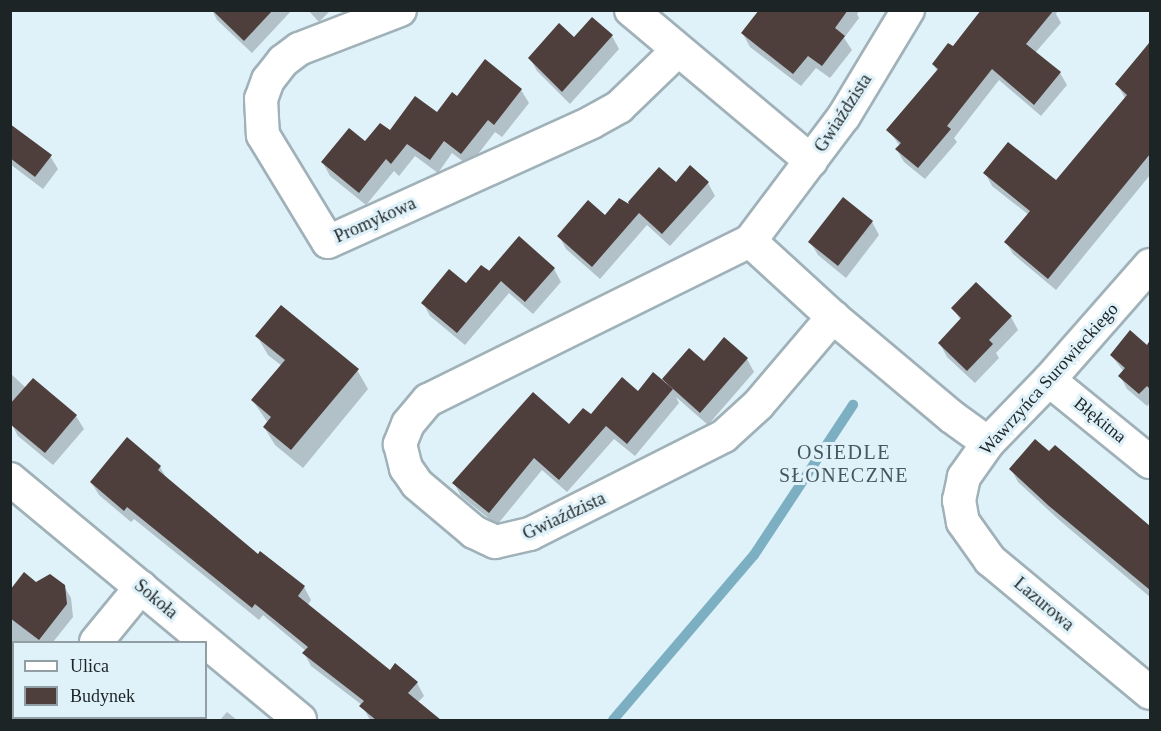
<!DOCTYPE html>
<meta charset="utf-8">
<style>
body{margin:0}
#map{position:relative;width:1161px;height:731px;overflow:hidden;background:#dff1f9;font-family:Georgia,serif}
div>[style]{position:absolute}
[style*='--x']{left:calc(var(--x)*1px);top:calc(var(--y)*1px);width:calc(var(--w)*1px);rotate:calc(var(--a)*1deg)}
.shadow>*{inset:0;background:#0003}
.stream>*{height:10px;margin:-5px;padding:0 5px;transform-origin:5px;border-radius:5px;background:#7cafc2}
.building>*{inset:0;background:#4e3f3c}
.roads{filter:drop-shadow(2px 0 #a0b1b8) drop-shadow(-2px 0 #a0b1b8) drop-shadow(0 2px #a0b1b8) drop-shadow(0 -2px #a0b1b8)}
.street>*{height:32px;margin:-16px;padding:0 16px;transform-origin:16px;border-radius:16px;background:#fff}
span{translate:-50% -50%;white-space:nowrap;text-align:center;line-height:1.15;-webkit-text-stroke:6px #dff1f9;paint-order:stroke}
.street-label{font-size:18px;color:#1d2426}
.neighbourhood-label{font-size:20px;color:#47565c;letter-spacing:1.5px}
.frame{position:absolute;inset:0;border:12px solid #1d2426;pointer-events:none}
.legend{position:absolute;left:12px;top:641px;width:195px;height:78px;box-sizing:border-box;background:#dff1f9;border:2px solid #919fa5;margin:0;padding:8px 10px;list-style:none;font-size:18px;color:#1d2426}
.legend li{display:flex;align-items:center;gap:12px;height:30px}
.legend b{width:30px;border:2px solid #919fa5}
</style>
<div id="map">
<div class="shadow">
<i style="clip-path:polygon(212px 10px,292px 10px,252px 53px,217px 20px)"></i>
<i style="clip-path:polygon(308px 10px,331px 10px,319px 22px)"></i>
<i style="clip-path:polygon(761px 10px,860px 10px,857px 14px,859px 18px,844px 38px,852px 50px,830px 78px,816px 68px,801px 86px,750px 47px,743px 34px)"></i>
<i style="clip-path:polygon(986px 10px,1058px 10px,1056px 14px,1061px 23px,1035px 53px,1060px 73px,1067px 85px,1041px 116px,999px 80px,954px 138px,957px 142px,925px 179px,904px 162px,897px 150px,900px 146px,888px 130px,938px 72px,933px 64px,953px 48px)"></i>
<i style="clip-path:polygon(612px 36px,619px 49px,570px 104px,537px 71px,530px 58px,574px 39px)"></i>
<i style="clip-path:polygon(1150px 41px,1150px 175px,1056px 290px,1013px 254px,1006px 242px,1029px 215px,992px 186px,985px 173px,1056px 182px,1125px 98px,1117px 84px)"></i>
<i style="clip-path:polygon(521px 90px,529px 103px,502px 137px,495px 132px,469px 166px,452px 153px,438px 173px,415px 156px,399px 176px,394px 171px,366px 205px,330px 176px,323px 163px,437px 114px,457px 98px)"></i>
<i style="clip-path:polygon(10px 126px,50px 156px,58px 169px,43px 189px,10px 164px)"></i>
<i style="clip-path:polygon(691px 168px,708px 183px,715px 196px,670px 246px,647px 225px,600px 279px,566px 249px,559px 236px,632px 207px,676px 184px)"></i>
<i style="clip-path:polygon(872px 222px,879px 235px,846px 278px,818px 255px,810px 242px)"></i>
<i style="clip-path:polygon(554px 269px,561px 282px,533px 314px,509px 293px,465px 345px,430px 316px,423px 303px,494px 276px)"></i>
<i style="clip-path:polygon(953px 308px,1011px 317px,1018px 330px,996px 353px,999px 358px,975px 383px,947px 357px,940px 344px,961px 321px)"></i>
<i style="clip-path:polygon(257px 336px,357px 370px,368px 389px,303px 468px,275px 445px,264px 427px,268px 423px,253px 401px,282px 366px,268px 355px)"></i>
<i style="clip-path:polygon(1150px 344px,1150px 403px,1147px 406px,1127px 389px,1120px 376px,1124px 372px,1111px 355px,1148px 347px)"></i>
<i style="clip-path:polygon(747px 359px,754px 372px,708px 425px,676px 397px,679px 403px,635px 456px,614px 439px,567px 492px,542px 470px,497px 525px,461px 496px,454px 483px,638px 393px,668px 386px,664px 379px,704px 363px)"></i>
<i style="clip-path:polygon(10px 373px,26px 388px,33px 380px,76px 416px,84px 429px,53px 465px,18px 436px,11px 423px)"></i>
<i style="clip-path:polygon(160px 467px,167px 479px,258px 556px,260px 553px,304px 587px,311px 600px,307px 606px,390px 672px,417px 683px,424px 696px,417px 703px,438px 720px,370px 720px,362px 705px,311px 666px,304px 653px,306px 651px,263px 615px,259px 620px,134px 519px,131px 522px,99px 495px,91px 482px)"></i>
<i style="clip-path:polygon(1011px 469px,1140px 524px,1150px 532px,1150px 597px,1058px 519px,1018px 482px)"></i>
<i style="clip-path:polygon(36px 584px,64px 586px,71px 598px,73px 617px,53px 642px,14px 642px,14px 710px,10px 714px,10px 593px)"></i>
<i style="clip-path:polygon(227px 712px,237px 720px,220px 720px)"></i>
</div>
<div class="stream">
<i style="--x:613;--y:720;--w:217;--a:-49.5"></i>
<i style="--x:754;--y:555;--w:180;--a:-56.6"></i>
</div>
<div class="building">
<i style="clip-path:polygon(212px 10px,273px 10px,244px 41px)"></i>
<i style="clip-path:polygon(759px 10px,848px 10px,835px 28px,845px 36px,822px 66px,808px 56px,793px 74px,741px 33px)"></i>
<i style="clip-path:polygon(981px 10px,1054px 10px,1026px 44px,1061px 72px,1034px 105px,992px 69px,947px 126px,951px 129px,918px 168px,895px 149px,901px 143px,886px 130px,938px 69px,932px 64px,948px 43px,953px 46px)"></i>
<i style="clip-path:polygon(592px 17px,613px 35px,562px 92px,528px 58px,559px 23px,574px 37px)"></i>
<i style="clip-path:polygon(1150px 42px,1150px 154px,1048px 279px,1004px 242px,1030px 211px,983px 173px,1008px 142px,1056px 180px,1127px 95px,1115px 84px)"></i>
<i style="clip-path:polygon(485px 59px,522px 89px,494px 125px,488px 120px,461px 154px,444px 141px,430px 160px,407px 144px,391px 164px,386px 159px,359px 193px,321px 162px,349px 128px,365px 141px,380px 123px,390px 130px,415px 96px,437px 112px,452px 92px,457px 96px)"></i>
<i style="clip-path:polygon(10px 124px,52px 155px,35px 177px,10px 158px)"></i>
<i style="clip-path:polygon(690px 165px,709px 182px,662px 234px,639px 213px,592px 267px,557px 236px,588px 200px,605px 215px,619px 198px,629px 204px,628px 202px,659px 167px,676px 182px)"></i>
<i style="clip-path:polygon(843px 197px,873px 221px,838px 266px,808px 242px)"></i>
<i style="clip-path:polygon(519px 236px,555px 268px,525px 302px,501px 281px,457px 333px,421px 303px,449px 269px,466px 283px,481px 265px,491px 272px,489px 271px)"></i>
<i style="clip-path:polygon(976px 282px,1012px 316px,989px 340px,993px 344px,967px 371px,938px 343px,961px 318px,951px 308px)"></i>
<i style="clip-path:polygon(281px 305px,359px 369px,291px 450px,263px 427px,271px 417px,251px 400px,285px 360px,255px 336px)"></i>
<i style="clip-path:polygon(1130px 330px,1147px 345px,1150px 340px,1150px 389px,1147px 386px,1139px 394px,1118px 376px,1125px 368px,1110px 355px)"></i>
<i style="clip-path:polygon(724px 337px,748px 358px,700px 413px,662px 379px,689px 348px,704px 361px)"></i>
<i style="clip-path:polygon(653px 372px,673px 389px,627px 444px,606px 426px,559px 480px,534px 458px,489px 513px,452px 483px,533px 392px,569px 424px,583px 408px,591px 414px,622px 377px,638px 391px)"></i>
<i style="clip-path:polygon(33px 378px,77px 415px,45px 453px,10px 424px,10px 404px)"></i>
<i style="clip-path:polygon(127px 437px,161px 466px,158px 470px,258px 554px,260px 551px,305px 586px,298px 596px,390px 670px,395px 663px,418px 682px,408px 693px,441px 720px,376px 720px,359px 706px,364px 701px,302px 653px,308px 647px,255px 604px,252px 608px,127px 507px,124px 511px,90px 482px)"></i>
<i style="clip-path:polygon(1035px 439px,1049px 451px,1055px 445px,1150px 526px,1150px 590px,1049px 506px,1009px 469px)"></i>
<i style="clip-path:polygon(24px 572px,36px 582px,50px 574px,65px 585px,67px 604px,39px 640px,10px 618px,10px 590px)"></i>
</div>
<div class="roads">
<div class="street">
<i style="--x:400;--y:10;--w:108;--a:158.9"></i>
<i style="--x:299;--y:49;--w:20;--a:143"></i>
<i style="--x:283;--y:61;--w:24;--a:128"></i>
<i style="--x:268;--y:80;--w:20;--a:110"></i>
<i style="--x:261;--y:99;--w:36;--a:87"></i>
<i style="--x:263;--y:135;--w:125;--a:58.7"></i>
<i style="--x:328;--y:242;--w:290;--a:-24.4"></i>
<i style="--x:592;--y:122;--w:31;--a:-29"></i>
<i style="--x:619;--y:107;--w:81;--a:-44"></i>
<i style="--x:631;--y:10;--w:235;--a:40"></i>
<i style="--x:908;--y:10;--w:124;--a:121.1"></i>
<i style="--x:844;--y:116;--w:156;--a:126.9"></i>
<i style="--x:750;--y:241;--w:113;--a:42.5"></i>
<i style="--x:833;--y:317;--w:155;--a:40"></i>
<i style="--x:952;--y:417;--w:44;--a:35.8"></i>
<i style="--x:750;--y:241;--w:359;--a:153.7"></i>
<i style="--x:428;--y:400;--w:31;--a:130"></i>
<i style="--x:408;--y:424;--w:22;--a:112"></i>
<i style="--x:400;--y:444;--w:25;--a:76"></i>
<i style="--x:406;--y:468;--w:19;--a:55"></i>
<i style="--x:417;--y:484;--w:75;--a:40.1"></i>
<i style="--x:474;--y:532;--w:14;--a:25"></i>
<i style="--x:487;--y:538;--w:9;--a:27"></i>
<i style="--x:495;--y:542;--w:36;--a:-13"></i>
<i style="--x:530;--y:534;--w:217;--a:-26.8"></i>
<i style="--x:724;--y:436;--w:46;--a:-42.4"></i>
<i style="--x:758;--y:405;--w:116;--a:-49.6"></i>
<i style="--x:1150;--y:265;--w:153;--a:131.3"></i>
<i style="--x:1049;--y:380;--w:88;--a:134.1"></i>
<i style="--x:988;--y:443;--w:42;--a:125.2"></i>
<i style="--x:964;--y:477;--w:24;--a:102"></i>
<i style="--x:959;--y:500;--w:22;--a:80"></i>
<i style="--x:963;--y:522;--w:47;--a:54.6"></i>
<i style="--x:990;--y:560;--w:208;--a:39.7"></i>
<i style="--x:1049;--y:380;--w:130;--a:39.1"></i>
<i style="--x:10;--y:479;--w:377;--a:39.7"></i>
<i style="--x:96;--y:642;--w:71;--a:-50.7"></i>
<i style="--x:33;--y:720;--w:3;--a:-45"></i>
</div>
</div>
<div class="street-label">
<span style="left:843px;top:113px;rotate:-57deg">Gwiaździsta</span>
<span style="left:375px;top:220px;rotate:-24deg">Promykowa</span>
<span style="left:1049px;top:379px;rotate:-48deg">Wawrzyńca Surowieckiego</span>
<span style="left:1100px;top:420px;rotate:39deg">Błękitna</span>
<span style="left:564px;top:516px;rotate:-25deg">Gwiaździsta</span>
<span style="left:156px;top:599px;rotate:40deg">Sokoła</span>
<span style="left:1044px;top:604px;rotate:40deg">Lazurowa</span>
</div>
<div class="neighbourhood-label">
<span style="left:844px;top:464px">OSIEDLE<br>SŁONECZNE</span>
</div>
<div class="frame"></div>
<ul class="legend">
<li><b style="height:8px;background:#fff"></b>Ulica</li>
<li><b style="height:16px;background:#4e3f3c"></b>Budynek</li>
</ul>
</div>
